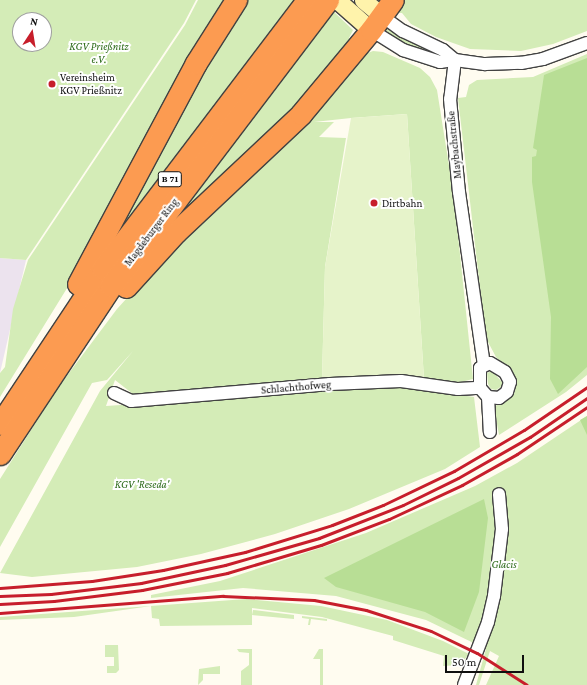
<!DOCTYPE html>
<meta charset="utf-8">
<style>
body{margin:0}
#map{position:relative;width:587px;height:685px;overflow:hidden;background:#fffcf0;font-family:"Crimson Pro",serif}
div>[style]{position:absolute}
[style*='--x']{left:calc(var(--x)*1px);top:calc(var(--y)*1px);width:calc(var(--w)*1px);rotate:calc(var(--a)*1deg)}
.industrial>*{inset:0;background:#ece3ee}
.green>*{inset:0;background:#d4ecb7}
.forest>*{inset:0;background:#b8de95}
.pitch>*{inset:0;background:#e6f3ca}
.roads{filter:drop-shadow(1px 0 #424242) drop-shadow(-1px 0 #424242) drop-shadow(0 1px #424242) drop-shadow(0 -1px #424242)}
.street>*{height:12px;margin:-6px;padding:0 6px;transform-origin:6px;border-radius:6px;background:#fff}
.secondary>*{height:17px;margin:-8.5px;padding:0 8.5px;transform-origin:8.5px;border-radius:8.5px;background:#fff3ab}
.highway>*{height:21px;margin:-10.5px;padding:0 10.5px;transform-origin:10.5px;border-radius:10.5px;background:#fc9b51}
.rail>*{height:3px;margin:-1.5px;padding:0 1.5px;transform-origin:1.5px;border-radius:1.5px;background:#c71e2b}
.dots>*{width:11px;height:11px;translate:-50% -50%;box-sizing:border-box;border:2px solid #fff;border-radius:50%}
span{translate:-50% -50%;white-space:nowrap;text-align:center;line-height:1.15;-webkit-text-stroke:4px #fff;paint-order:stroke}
.shield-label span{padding:1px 3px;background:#fff;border:1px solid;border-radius:3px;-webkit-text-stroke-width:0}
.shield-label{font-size:10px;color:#0f0f0f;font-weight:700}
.park-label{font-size:11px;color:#2d6b1a;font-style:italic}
.poi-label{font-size:11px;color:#0f0f0f}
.left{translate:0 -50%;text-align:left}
.street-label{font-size:11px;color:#0f0f0f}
.north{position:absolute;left:12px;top:12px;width:40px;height:40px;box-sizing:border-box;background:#fff;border:1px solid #9f9f9f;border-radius:50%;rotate:12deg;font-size:11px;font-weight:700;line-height:16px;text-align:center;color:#0f0f0f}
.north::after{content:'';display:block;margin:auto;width:14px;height:18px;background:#c71e2b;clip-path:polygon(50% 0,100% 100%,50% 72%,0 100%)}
.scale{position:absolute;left:445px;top:655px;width:79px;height:18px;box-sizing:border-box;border:2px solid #0f0f0f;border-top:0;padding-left:5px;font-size:12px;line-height:14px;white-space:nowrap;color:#0f0f0f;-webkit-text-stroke:3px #fff;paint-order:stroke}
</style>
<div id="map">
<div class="industrial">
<i style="clip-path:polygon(0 258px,26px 260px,0 373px)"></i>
</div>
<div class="green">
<i style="clip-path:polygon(evenodd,0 0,196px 0,184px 23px,26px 260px,0 258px,0 0,20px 20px,44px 20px,44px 44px,20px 44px,20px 20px)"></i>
<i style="clip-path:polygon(198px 0,231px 0,85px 259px,0 397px,0 373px,5px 367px,13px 309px,28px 260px,185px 25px)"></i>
<i style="clip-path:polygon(245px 0,295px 0,109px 245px,174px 120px)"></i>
<i style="clip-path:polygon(399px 0,587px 0,587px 31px,553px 44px,521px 51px,470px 49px,436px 37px,411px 24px,402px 13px,398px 13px)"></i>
<i style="clip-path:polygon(333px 11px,353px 30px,349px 38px,352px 41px,305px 99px,154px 240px)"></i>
<i style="clip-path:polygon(386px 27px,409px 41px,441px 56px,400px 42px,383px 31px)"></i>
<i style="clip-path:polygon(363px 51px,365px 54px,373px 51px,383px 52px,420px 68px,430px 77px,437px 90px,454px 197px,473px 379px,457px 383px,424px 379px,407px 114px,351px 118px,314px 122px,334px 122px,311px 145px,319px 137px,346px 138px,325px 267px,322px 378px,133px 394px,115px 380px,106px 406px,367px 388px,408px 388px,474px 397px,480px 447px,445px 469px,349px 509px,275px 534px,201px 554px,137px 567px,32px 577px,0 573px,100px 391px,133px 351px,107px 380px,92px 383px,0 547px,0 479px,57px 389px,117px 309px,197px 221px)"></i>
<i style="clip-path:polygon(587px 54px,587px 375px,566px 392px,499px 435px,494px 407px,514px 394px,516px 386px,514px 376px,496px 357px,488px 342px,484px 322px,458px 98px,466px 97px,469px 85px,477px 80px,533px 77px)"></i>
<i style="clip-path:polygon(492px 371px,502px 382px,502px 386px,496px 390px,491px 389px,488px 384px,487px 373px)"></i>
<i style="clip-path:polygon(587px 416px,587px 685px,486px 685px,499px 656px,490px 651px,479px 685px,476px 685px,486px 649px,426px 620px,336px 596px,243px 588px,151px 598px,151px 595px,220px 581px,366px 533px,475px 486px,517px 463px)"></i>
<i style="clip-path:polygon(246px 599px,321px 606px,387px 620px,443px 641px,469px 654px,460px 665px,443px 666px,444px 656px,393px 640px,393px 636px,322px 617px,252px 608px,252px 615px,253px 610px,294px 615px,294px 619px,252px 615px,252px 625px,160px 626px,159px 619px,152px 618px,151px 606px,74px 617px,0 620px,0 617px)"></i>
<i style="clip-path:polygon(302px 616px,327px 619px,327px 621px,311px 619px,310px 625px,308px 625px,309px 619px,302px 618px)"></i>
<i style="clip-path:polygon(105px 645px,118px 645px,119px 670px,116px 673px,107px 673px,107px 666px,114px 666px,114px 657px,105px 657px)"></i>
<i style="clip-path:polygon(237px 649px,252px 649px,252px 685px,241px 685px,241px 671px,249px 665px,249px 653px,239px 652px)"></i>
<i style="clip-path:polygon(319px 649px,323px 649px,323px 685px,320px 685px,320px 659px,313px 659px)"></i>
<i style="clip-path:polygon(220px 666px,220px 674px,203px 674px,203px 680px,198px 685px,199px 669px)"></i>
</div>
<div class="forest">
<i style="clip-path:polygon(587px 58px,587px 367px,558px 394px,550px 379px,551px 317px,532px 182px,532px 157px,536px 156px,537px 150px,533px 148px,544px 75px)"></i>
<i style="clip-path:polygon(587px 416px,587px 435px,580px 420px)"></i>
<i style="clip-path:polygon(484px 499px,488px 518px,479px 592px,464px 632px,425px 612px,336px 587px,324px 578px)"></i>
</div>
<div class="pitch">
<i style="clip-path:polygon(407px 114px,424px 379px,410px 375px,322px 378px,325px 267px,351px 118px)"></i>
</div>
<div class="roads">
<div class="street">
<i style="--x:382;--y:16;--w:26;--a:36"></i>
<i style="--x:403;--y:31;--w:44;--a:25.4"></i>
<i style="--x:443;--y:50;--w:16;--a:40"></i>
<i style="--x:371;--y:30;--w:38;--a:32"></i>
<i style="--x:403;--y:50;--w:39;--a:18"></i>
<i style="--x:440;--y:62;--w:15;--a:-8"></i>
<i style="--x:455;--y:60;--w:30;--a:8"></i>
<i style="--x:485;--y:64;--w:36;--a:-2"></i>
<i style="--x:521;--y:63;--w:22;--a:-10"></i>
<i style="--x:543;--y:59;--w:47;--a:-20"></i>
<i style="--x:455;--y:60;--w:39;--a:97"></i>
<i style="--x:450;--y:99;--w:93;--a:84.5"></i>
<i style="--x:459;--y:192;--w:175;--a:81.8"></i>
<i style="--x:490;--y:363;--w:17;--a:31"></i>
<i style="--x:505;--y:372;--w:11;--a:63"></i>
<i style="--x:510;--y:382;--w:10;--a:107"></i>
<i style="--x:507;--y:392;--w:10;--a:143"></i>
<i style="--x:499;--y:398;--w:11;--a:-175"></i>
<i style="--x:488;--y:397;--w:12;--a:-132"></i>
<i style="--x:480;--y:388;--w:20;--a:-90"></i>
<i style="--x:480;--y:368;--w:11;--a:-27"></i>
<i style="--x:114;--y:393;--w:19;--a:25"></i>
<i style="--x:131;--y:401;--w:200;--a:-4.9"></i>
<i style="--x:330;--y:384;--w:71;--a:-2.4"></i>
<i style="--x:401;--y:381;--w:58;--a:8"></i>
<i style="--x:458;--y:389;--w:22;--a:-3"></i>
<i style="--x:488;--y:397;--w:35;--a:87"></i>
<i style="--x:464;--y:685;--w:67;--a:-69.1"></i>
<i style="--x:488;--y:622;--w:27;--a:-77"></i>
<i style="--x:494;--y:596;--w:67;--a:-83.2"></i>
<i style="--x:502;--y:529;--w:35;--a:-95"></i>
</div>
<div class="secondary">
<i style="--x:337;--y:0;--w:45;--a:41.4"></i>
<i style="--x:363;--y:0;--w:25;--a:40"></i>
</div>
<div class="highway">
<i style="--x:78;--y:284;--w:251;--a:-61.9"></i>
<i style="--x:196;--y:63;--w:75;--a:-57.6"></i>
<i style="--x:126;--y:287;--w:74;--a:-47.7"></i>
<i style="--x:176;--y:232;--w:172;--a:-43.3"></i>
<i style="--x:301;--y:114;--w:109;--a:-50.2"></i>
<i style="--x:371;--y:30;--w:37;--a:-54"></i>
<i style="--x:0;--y:424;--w:186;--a:-56.4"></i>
<i style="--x:103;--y:269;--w:338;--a:-52.8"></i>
<i style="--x:0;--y:454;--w:201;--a:-56.5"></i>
<i style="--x:111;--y:286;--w:359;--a:-52.8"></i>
</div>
</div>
<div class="rail">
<i style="--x:0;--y:588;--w:92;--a:-4.4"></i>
<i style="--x:92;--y:581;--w:72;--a:-8.8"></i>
<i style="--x:163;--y:570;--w:84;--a:-12.4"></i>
<i style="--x:245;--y:552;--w:91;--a:-17.2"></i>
<i style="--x:332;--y:525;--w:55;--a:-21.4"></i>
<i style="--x:383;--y:505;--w:79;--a:-25.6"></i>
<i style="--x:454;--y:471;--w:81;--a:-30.4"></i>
<i style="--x:524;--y:430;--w:76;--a:-34.3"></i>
<i style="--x:0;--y:596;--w:51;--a:-2.2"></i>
<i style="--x:51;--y:594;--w:91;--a:-7"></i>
<i style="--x:141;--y:583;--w:86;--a:-12.1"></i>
<i style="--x:225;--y:565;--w:98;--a:-16"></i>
<i style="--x:319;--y:538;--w:90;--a:-21.4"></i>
<i style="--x:403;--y:505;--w:61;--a:-26.1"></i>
<i style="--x:458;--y:478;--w:83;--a:-29.7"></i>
<i style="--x:530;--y:437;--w:69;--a:-34.4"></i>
<i style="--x:0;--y:604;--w:54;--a:-3.2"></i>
<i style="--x:54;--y:601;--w:89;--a:-7.1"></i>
<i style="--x:142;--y:590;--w:87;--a:-11.3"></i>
<i style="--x:227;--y:573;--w:98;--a:-16.6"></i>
<i style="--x:321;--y:545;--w:73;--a:-20.9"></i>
<i style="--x:389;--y:519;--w:81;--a:-25"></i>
<i style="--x:462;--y:485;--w:63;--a:-29.4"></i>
<i style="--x:517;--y:454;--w:84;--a:-33.9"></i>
<i style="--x:0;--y:613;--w:224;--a:-4.4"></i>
<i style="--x:223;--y:596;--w:91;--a:2.5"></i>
<i style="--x:314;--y:600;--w:53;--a:10.9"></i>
<i style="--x:366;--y:610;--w:68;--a:17.9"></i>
<i style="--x:431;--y:631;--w:51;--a:25.6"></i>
<i style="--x:477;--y:653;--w:59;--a:32.6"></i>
</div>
<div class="dots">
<i style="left:52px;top:84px;background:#c71e2b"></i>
<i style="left:374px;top:203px;background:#c71e2b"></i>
</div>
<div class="shield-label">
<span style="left:170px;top:179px">B 71</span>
</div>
<div class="park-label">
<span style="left:99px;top:53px">KGV Prießnitz<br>e.V.</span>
<span style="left:142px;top:484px">KGV 'Reseda'</span>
<span style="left:504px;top:564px">Glacis</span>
</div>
<div class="poi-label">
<span class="left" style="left:60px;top:84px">Vereinsheim<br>KGV Prießnitz</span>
<span class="left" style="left:382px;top:203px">Dirtbahn</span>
</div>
<div class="street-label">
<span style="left:454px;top:145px;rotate:-96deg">Maybachstraße</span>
<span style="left:151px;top:232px;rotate:-53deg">Magdeburger Ring</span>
<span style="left:296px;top:387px;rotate:-5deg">Schlachthofweg</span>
</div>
<div class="north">N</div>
<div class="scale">50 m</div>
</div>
